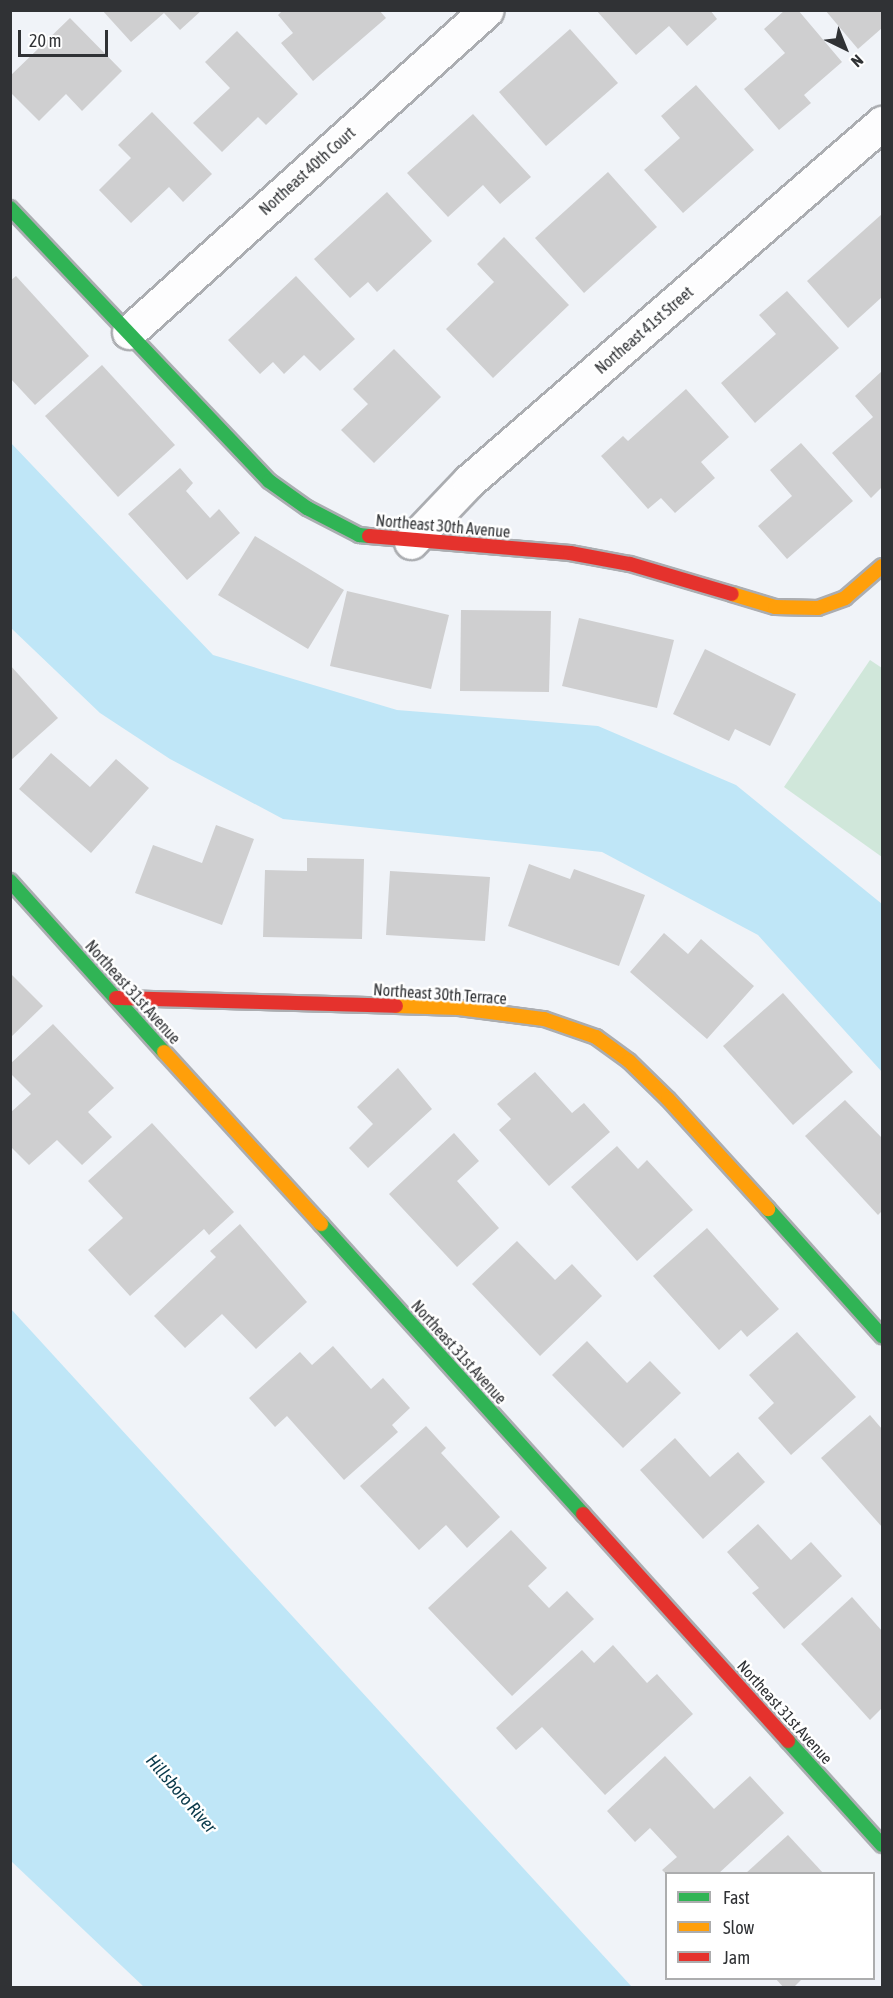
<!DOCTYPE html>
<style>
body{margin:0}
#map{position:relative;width:893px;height:1998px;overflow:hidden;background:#f0f3f8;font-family:"Asap Condensed",sans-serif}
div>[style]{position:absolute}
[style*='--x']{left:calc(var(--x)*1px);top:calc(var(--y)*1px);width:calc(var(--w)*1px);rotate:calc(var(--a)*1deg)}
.green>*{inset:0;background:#d0e7da}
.water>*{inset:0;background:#bfe6f7}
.building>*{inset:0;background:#cfcfd0}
.roads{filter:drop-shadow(2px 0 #abadb1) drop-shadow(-2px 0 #abadb1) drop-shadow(0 2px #abadb1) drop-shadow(0 -2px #abadb1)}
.street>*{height:33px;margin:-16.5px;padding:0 16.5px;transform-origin:16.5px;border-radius:16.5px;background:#fdfdfe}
.fast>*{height:14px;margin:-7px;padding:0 7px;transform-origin:7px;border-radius:7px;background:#30b455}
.slow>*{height:14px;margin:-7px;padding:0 7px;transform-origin:7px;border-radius:7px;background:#ff9f0a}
.jam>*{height:14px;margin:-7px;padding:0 7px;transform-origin:7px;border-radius:7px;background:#e5322d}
span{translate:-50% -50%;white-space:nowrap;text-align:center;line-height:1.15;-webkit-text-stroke:5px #fff;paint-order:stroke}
.street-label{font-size:16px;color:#303235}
.water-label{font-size:18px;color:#09394a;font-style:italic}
.frame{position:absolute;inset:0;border:12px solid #303235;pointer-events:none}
.legend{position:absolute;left:665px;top:1872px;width:210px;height:108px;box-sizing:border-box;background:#fff;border:2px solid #acadae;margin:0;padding:8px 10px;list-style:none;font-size:18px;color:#303235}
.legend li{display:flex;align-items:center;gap:12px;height:30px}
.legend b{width:30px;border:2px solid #acadae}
.north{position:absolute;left:815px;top:18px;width:60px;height:60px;-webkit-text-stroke:4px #fff;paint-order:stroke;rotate:137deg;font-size:16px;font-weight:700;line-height:24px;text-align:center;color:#303235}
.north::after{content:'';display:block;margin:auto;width:21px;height:27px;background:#303235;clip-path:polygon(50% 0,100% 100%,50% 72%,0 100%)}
.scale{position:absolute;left:18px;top:30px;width:90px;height:27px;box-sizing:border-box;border:3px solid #303235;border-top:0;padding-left:8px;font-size:18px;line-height:21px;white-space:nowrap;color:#303235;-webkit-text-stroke:4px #fff;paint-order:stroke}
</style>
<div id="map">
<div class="green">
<i style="clip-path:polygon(870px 660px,882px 668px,882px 857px,784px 787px)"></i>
</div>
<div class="water">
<i style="clip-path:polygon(11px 443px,213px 655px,397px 710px,598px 726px,736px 785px,882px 904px,882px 1072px,758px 935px,602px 852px,283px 819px,170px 759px,100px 713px,11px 628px)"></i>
<i style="clip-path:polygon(10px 1309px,11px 1309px,632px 1987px,144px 1987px,11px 1861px)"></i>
</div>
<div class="building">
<i style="clip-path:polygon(102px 10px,202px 10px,180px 30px,164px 13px,131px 42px)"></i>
<i style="clip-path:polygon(283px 10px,379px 10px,386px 18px,313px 81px,281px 43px,293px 33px,278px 15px)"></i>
<i style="clip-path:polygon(596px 10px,710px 10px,717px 19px,687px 46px,669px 26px,636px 55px)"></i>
<i style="clip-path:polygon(785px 10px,798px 10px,842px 62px,804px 95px,811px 103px,779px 130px,744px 89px,785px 53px,764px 29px)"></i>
<i style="clip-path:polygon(825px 10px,882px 10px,882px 28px,858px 49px)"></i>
<i style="clip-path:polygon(70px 18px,122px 71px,82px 111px,66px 94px,39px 121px,10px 92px,10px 76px)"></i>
<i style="clip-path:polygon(570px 29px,618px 83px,546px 146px,499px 92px)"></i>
<i style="clip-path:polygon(237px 31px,298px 94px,266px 125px,258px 117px,222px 152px,193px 123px,230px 88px,205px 62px)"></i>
<i style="clip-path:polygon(696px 85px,754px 150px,683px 213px,644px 170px,680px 138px,661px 116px)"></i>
<i style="clip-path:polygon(152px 112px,212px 174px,183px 202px,169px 187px,131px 223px,99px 190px,131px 158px,118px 145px)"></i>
<i style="clip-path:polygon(473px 114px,531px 177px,500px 204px,483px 185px,448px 217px,407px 173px)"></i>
<i style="clip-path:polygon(608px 172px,657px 227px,584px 293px,535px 238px)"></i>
<i style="clip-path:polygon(387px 192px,432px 241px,377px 292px,368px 282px,350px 298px,314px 259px)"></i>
<i style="clip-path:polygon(882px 214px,882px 297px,848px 328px,807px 281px)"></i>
<i style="clip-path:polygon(504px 237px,569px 305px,493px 378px,446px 329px,494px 282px,477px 264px)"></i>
<i style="clip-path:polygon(16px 276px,89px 356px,35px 405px,10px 378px,10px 281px)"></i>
<i style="clip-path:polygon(296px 276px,355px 339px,320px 371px,304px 355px,284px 374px,273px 362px,260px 374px,228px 340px)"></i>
<i style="clip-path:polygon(787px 291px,839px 348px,755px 423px,721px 383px,776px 334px,759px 315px)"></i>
<i style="clip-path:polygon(394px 349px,441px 397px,374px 463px,341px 430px,368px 404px,353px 389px)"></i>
<i style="clip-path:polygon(102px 365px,175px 445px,118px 497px,45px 416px)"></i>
<i style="clip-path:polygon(882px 371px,882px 487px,871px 498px,832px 453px,873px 417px,855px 396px)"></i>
<i style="clip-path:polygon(686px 389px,729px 437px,701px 462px,715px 478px,675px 513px,661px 498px,648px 509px,601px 456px,623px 436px,628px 441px)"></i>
<i style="clip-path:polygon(801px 443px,853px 501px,787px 559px,758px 526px,792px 496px,770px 470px)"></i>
<i style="clip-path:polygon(180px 468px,193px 483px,186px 491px,210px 518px,219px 509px,240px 533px,187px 580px,128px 514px)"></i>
<i style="clip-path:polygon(255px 536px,344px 590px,308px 649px,218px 595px)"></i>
<i style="clip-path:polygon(347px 591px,449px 615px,431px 689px,330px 666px)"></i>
<i style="clip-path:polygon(461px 610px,551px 611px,549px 692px,460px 691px)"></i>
<i style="clip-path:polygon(579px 618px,674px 640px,657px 708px,562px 686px)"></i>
<i style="clip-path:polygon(705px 649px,796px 694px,770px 746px,735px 729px,729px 741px,673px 714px)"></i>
<i style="clip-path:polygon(10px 665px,58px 718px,10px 761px)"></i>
<i style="clip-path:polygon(51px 753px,90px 787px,116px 759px,149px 788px,91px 853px,19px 789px)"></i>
<i style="clip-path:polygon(216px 825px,254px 839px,222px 925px,135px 893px,153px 845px,202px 863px)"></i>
<i style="clip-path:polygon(307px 858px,364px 859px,362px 939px,263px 937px,265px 870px,307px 871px)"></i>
<i style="clip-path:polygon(529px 864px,570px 879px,574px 869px,645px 895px,619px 966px,508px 926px)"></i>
<i style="clip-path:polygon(390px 871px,490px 877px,485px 941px,386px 935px)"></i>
<i style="clip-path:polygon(664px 933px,688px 954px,701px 939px,754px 986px,707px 1039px,630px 972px)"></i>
<i style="clip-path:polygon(10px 973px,43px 1006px,10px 1038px)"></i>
<i style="clip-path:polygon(783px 993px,853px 1072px,793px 1125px,723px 1046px)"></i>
<i style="clip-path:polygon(53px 1024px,114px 1088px,88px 1112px,112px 1137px,82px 1165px,57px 1140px,29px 1165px,10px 1146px,10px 1113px,31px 1094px,10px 1073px,10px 1064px)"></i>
<i style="clip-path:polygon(398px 1068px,432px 1109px,368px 1168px,349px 1148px,373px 1124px,357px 1107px)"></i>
<i style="clip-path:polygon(535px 1072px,572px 1113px,584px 1103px,610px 1132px,549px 1186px,499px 1130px,511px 1119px,497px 1104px)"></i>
<i style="clip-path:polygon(845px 1100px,882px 1138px,882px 1211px,878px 1215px,805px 1136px)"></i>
<i style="clip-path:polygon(152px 1123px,234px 1212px,209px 1235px,204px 1229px,130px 1296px,88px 1250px,123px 1218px,88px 1181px)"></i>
<i style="clip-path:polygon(454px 1133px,479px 1161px,457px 1181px,499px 1228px,457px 1267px,389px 1194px)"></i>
<i style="clip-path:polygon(617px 1146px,638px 1169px,647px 1160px,693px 1210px,637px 1261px,571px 1187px)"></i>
<i style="clip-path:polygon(240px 1224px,307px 1302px,256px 1349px,222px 1314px,185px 1348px,154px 1316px,216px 1257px,210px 1251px)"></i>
<i style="clip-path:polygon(707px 1228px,779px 1309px,747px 1337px,741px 1330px,719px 1350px,653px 1276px)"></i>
<i style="clip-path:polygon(517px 1241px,555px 1280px,572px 1264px,602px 1296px,540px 1356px,472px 1284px)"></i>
<i style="clip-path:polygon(797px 1332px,856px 1397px,791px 1455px,758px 1418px,774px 1403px,749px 1375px)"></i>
<i style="clip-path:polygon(587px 1341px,627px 1383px,650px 1361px,681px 1393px,623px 1448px,552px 1375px)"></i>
<i style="clip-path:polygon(333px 1346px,371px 1389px,383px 1378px,410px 1408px,392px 1425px,398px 1432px,344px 1480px,287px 1416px,275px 1427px,249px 1398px,300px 1352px,312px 1365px)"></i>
<i style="clip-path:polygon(870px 1415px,882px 1429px,882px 1527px,821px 1458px)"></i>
<i style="clip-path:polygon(426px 1426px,446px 1448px,441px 1453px,500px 1517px,467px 1548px,446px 1525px,419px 1550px,360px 1486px)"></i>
<i style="clip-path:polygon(675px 1438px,710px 1477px,738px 1452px,765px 1482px,703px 1539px,640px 1470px)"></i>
<i style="clip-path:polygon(758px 1524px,791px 1560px,811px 1542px,842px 1576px,784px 1629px,752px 1593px,759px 1588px,727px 1552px)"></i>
<i style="clip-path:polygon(511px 1530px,547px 1568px,528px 1586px,549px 1608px,567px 1591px,594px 1619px,512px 1696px,428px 1608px)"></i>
<i style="clip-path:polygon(852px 1597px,882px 1631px,882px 1708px,870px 1720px,801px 1644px)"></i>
<i style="clip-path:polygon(613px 1645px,647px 1683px,657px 1674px,693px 1714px,605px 1795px,542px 1727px,516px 1750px,496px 1728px,582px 1650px,594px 1663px)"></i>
<i style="clip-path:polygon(665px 1756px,714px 1809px,750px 1776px,784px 1813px,718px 1874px,666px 1874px,662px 1870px,677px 1857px,650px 1828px,635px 1842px,607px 1811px)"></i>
<i style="clip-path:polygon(788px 1835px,824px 1874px,745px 1874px)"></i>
<i style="clip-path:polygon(775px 1978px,803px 1978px,793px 1988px,784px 1988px)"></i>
</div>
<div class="roads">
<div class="street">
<i style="--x:129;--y:332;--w:481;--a:-42"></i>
<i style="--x:411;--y:542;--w:84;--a:-46.4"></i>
<i style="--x:469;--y:481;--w:547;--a:-40.92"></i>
</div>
<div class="fast">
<i style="--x:10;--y:208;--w:376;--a:46.5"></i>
<i style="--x:269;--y:481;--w:47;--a:35.4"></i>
<i style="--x:307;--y:508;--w:59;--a:27.4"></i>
<i style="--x:359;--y:535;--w:10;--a:6"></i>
<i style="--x:10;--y:881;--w:230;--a:48"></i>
<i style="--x:768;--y:1209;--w:171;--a:48.1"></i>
<i style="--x:321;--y:1224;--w:391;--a:47.9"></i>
<i style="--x:788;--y:1741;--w:140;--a:47.9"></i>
</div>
<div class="slow">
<i style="--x:732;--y:594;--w:45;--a:16.8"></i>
<i style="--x:775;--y:607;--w:43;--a:1.3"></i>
<i style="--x:818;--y:608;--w:29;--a:-20"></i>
<i style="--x:845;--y:598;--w:49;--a:-40.9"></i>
<i style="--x:396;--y:1006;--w:63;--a:1.8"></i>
<i style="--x:459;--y:1008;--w:86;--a:7.4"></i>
<i style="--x:544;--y:1019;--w:55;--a:19.1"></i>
<i style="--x:596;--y:1037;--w:41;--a:36"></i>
<i style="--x:629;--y:1061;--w:54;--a:44.3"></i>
<i style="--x:668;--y:1099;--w:149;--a:47.7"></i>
<i style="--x:164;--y:1052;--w:233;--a:47.6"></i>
</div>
<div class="jam">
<i style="--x:369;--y:536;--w:202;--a:4.8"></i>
<i style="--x:570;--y:553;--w:61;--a:10.4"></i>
<i style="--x:630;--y:564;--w:106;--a:16.4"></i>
<i style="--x:116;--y:998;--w:280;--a:1.6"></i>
<i style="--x:583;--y:1514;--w:306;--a:47.9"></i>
</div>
</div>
<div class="street-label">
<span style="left:307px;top:171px;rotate:-42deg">Northeast 40th Court</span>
<span style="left:644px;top:330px;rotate:-41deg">Northeast 41st Street</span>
<span style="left:443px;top:526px;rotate:5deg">Northeast 30th Avenue</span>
<span style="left:133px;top:992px;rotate:48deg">Northeast 31st Avenue</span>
<span style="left:440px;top:994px;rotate:4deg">Northeast 30th Terrace</span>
<span style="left:459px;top:1352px;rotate:48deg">Northeast 31st Avenue</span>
<span style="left:785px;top:1712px;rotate:48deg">Northeast 31st Avenue</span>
</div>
<div class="water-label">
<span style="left:181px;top:1794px;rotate:49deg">Hillsboro River</span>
</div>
<div class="frame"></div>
<ul class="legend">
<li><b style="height:8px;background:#30b455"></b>Fast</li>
<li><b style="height:8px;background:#ff9f0a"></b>Slow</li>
<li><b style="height:8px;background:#e5322d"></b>Jam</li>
</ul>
<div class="north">N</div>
<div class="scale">20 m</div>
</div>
